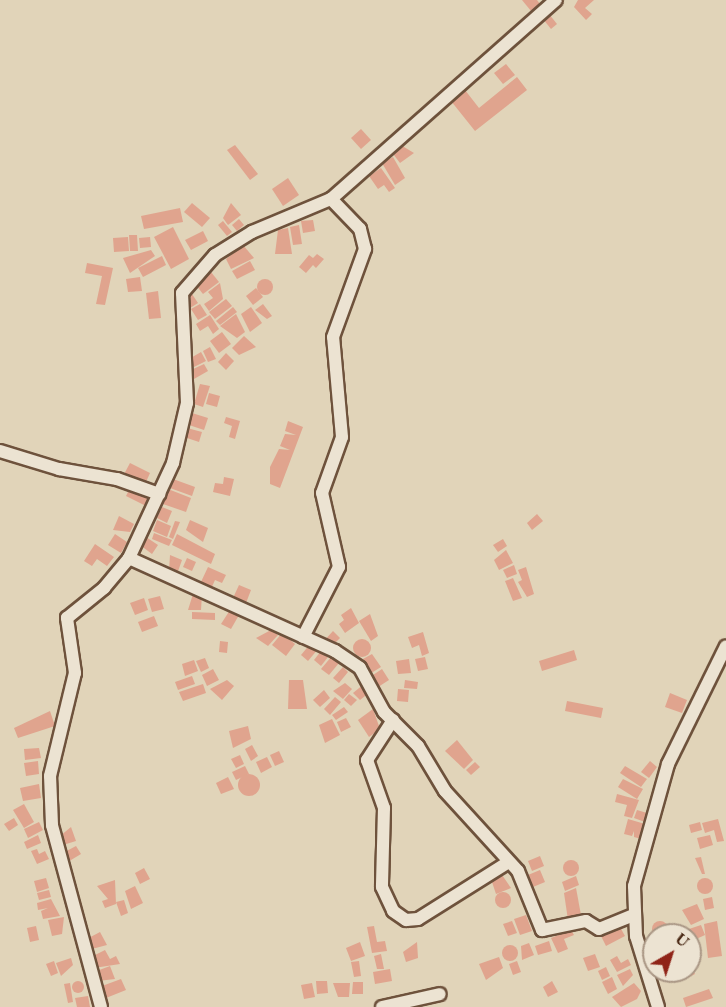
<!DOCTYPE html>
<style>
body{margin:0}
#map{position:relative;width:726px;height:1007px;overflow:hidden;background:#e1d4b9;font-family:"EB Garamond",serif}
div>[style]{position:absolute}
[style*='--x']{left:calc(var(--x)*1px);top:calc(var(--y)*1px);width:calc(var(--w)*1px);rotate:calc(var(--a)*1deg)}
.building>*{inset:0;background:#e0a48e}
.round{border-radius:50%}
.roads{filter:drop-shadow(2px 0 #6e523c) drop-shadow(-2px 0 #6e523c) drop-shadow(0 2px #6e523c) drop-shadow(0 -2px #6e523c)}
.street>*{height:12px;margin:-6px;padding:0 6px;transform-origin:6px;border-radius:6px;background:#ece3d2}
span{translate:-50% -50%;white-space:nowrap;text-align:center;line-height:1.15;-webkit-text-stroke:4.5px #ece3d2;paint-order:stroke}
.north{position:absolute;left:642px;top:923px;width:60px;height:60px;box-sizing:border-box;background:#ece3d2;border:2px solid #aa9785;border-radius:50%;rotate:39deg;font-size:16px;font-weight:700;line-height:24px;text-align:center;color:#472612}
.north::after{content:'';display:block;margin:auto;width:21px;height:27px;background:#8f2418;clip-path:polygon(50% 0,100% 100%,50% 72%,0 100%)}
</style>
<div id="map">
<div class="building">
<i style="clip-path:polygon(522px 0,537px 0,540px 4px,531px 11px)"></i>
<i style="clip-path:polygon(578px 0,594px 0,585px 8px,592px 14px,586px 20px,574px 7px)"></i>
<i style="clip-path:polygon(549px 14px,557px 24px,551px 29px,543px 19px)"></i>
<i style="clip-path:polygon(506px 64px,515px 75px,503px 84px,494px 73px)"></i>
<i style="clip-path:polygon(517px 77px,527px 90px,475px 131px,451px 101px,465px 90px,479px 108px)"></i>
<i style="clip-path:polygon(361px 129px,371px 140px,361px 149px,351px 138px)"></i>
<i style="clip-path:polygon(399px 144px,414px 153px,400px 163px,390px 150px)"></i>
<i style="clip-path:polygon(235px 145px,258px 174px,250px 180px,227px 150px)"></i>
<i style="clip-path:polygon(393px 157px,405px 178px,395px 185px,382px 163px)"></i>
<i style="clip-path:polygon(381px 168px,395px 188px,389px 192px,384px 185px,378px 189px,369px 176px)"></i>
<i style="clip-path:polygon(288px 178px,299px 195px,283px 206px,272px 189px)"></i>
<i style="clip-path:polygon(192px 203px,210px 218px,202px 227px,184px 212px)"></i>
<i style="clip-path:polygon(231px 203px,241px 215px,228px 225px,223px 218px)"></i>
<i style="clip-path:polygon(180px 208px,183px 222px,144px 229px,141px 216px)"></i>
<i style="clip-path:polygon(239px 219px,244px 225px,237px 231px,232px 225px)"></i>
<i style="clip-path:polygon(313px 220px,315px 231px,303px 233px,301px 221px)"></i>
<i style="clip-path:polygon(223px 221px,232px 232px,227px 236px,218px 225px)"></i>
<i style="clip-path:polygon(299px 225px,302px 244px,293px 245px,290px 227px)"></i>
<i style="clip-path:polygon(173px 227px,189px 259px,171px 269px,154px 237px)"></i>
<i style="clip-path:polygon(288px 228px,292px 254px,275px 254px,278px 230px)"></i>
<i style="clip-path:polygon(203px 231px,208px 241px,191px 250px,185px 240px)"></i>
<i style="clip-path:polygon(129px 235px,137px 235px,138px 251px,130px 251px)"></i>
<i style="clip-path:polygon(128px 237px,129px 251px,114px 252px,113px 238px)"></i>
<i style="clip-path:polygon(150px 237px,151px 247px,140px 248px,139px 238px)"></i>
<i style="clip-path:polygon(243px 245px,254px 258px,231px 269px,226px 259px)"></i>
<i style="clip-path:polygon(151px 250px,155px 256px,130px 273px,123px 258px)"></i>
<i style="clip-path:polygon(317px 254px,324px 259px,316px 268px,313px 265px,306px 273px,299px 267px,309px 255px,313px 258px)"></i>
<i style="clip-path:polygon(162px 256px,166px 265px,143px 277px,138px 268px)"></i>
<i style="clip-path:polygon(250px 261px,255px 270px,237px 279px,232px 271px)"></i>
<i style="clip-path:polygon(87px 263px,113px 268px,105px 305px,96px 304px,102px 276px,85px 273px)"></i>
<i style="clip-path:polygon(211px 272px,219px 282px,203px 294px,195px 284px)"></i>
<i style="clip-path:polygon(140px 277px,142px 291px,128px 292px,126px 279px)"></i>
<i class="round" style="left:257px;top:279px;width:16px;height:16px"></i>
<i style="clip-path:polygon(220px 283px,223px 299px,209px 311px,204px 304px,213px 298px,208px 292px)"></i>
<i style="clip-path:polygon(256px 288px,263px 297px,253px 305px,246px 296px)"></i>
<i style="clip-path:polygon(158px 291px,161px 318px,149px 319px,146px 293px)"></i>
<i style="clip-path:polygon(192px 294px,198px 303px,187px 310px,185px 298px)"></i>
<i style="clip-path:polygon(226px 299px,232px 306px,215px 319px,209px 312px)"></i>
<i style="clip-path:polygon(200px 304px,207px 315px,198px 320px,191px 309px)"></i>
<i style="clip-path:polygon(263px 304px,272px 316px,267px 319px,255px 310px)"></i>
<i style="clip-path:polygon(233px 307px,237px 312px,220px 325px,216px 321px)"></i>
<i style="clip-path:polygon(251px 307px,262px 323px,250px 332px,241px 314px)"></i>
<i style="clip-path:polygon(236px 314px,245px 332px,237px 338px,220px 326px)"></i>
<i style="clip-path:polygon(210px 315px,219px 329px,213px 334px,208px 326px,200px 331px,196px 324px)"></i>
<i style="clip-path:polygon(222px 332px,231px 344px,219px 353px,210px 341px)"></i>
<i style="clip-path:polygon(244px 336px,256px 347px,239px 355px,232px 348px)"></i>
<i style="clip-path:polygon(210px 347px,216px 359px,208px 362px,203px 351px)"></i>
<i style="clip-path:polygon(201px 352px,206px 361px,194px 367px,189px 359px)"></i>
<i style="clip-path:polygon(226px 353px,234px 361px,226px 370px,218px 362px)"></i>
<i style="clip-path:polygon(204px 364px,208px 371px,194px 379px,189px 371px)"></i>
<i style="clip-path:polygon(200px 384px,210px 386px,203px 407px,194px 404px)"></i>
<i style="clip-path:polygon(209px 393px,220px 396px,217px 407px,206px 404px)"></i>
<i style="clip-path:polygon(192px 413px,208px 418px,204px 430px,189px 425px)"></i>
<i style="clip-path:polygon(226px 417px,240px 421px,235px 439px,229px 437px,232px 426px,224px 423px)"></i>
<i style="clip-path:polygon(288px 421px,303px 427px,280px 488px,270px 484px,270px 467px,279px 449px,290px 450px,280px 446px,285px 434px,296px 435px,285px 431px)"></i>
<i style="clip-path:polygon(187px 428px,202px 432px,199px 442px,184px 437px)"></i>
<i style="clip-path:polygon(130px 463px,150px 473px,146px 482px,122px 478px)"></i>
<i style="clip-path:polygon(224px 477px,234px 479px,230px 496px,213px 492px,215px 483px,223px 484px)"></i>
<i style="clip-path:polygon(173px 479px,195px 487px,192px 496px,170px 488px)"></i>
<i style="clip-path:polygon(130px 488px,150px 498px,146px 506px,126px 496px)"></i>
<i style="clip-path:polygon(168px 489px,191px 498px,186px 512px,163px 504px)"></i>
<i style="clip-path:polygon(162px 507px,172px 511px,167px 523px,157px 518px)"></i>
<i style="clip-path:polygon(537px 514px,543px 521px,532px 530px,527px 523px)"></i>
<i style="clip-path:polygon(119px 516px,134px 524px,130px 532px,113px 530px)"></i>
<i style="clip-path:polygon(157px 520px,171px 526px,167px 537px,153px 531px)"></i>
<i style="clip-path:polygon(190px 520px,208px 528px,203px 542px,186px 530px)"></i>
<i style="clip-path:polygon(175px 521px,180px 522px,173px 539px,169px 537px)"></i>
<i style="clip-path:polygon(154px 533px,172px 540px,169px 546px,152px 539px)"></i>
<i style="clip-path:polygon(115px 534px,127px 542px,121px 553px,108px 545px)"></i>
<i style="clip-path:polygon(177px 534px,215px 554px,211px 564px,172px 545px)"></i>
<i style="clip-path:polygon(146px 537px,158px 545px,152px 554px,140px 545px)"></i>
<i style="clip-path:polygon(503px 539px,507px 546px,498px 552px,493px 545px)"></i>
<i style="clip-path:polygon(95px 544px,114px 557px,107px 566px,97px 559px,92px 566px,84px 561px)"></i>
<i style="clip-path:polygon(506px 550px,513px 563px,499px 570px,494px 560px)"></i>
<i style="clip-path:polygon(170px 555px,182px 560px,177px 574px,169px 571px)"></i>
<i style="clip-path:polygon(187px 558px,196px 562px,192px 571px,183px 567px)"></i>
<i style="clip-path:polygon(514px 565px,517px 574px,507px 578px,503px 570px)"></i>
<i style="clip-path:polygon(208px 567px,226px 575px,222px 583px,215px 580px,211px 589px,200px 584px)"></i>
<i style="clip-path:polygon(526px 567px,534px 594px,527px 597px,518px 582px,522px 580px,518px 570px)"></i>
<i style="clip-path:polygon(513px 578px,522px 598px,513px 601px,505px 581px)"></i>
<i style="clip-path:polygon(239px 585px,251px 590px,246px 603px,233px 598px)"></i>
<i style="clip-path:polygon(193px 594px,202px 594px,201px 610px,188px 610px)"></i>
<i style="clip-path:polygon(160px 596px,164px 609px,152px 612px,148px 599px)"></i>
<i style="clip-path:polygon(144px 598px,148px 610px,135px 615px,130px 603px)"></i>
<i style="clip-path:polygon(351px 608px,359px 623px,345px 633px,339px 624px,344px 620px,341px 615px)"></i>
<i style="clip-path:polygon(230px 610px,239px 615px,231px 629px,221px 624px)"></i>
<i style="clip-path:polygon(192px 612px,215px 613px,215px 620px,192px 619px)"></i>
<i style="clip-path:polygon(370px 614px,378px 636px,371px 641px,359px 621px)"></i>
<i style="clip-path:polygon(154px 616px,158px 626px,142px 632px,138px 622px)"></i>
<i style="clip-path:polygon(271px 630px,278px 635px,268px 646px,256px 638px)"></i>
<i style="clip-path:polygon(333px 631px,340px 638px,330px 648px,323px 642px)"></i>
<i style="clip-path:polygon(423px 632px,429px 653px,422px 656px,419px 645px,412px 648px,408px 637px)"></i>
<i style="clip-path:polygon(282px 633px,295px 644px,286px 656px,272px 645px)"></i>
<i class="round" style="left:353px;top:639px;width:18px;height:18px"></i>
<i style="clip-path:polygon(220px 641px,228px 642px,227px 653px,219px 652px)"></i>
<i style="clip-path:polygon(311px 643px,318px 649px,308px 661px,301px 655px)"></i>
<i style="clip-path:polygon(574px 650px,577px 660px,542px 671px,539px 661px)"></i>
<i style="clip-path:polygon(321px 651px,328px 657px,321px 666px,314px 660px)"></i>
<i style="clip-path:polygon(372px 654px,381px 667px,368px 675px,363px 659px)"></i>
<i style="clip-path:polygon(332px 656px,339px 663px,329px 675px,321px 669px)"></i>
<i style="clip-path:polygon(425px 657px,428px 669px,418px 671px,415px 659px)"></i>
<i style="clip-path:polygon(205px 658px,209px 668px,201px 672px,196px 661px)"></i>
<i style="clip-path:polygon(409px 659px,411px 673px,398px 674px,396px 661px)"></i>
<i style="clip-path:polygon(194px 660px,198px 671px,185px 676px,182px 664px)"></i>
<i style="clip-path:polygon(343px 667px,348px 672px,339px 683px,333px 678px)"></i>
<i style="clip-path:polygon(213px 669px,219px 680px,207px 686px,202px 675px)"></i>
<i style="clip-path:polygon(382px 669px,389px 680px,375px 689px,370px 677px)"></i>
<i style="clip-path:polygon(192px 676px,195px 684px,178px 690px,175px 682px)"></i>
<i style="clip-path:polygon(227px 680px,234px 686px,222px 700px,210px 689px)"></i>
<i style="clip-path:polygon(289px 680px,303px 680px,307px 709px,288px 709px)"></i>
<i style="clip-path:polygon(405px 680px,418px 682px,417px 689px,404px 688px)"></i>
<i style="clip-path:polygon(345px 683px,352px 689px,343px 699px,333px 691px)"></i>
<i style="clip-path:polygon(203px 684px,206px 693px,183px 701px,179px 692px)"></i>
<i style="clip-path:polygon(364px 684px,370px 692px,360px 700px,353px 693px)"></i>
<i style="clip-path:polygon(398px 689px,409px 690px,408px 702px,397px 701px)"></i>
<i style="clip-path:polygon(324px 690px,330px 698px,320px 707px,313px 700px)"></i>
<i style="clip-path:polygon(670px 693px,687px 700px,682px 713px,665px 707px)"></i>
<i style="clip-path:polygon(349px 694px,357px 700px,351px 706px,344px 700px)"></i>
<i style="clip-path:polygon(335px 697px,341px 702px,330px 715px,324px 709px)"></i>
<i style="clip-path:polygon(567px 701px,603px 708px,601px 718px,565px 711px)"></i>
<i style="clip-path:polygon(344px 707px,348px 712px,336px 720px,332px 715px)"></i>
<i style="clip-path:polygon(373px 709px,380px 729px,369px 737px,358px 720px)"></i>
<i style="clip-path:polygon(50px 711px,55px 726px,18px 738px,14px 728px)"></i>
<i style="clip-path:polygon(346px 718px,351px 727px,341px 732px,337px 722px)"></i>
<i style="clip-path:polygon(332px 719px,340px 735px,325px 743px,319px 725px)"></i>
<i style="clip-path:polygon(248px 726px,251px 739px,233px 748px,229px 731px)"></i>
<i style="clip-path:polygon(457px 740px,473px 760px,464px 769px,445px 751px)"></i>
<i style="clip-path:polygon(252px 745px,258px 756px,251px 761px,245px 749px)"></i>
<i style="clip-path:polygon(39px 748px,41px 758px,25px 760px,24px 749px)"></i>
<i style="clip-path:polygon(279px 751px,284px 762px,275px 766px,270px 755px)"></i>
<i style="clip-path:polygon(240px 755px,244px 764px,236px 768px,231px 759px)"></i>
<i style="clip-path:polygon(267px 757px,272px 767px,261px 773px,256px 762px)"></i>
<i style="clip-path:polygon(38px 761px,39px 774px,26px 776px,24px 763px)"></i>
<i style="clip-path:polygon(650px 761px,657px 767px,649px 778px,641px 772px)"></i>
<i style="clip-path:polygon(475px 762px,480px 767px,471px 775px,466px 770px)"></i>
<i style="clip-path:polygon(245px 766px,249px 774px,236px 780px,232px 772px)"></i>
<i style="clip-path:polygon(625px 766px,647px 779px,641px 787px,620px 773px)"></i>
<i class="round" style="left:238px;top:774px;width:22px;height:22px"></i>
<i style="clip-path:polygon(228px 777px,234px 789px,221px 794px,216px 783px)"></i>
<i style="clip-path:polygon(623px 779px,643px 789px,637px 799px,618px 787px)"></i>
<i style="clip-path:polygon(39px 784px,41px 798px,23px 801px,20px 788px)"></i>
<i style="clip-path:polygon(617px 794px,639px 800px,632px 818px,624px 816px,627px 805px,615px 802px)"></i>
<i style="clip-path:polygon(24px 804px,34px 822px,24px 828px,13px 810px)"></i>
<i style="clip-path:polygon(637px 810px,647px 813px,645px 822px,634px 818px)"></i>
<i style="clip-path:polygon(14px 818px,18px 825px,9px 831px,4px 824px)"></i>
<i style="clip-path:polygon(628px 819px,645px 824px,641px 839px,634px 837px,634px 831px,632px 836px,624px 834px)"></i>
<i style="clip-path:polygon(718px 819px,724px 841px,717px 842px,714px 830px,705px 833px,702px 823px)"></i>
<i style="clip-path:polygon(39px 822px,43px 830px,28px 838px,24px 829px)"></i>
<i style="clip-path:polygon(700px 822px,702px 830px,691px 833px,689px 825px)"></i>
<i style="clip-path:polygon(71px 827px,76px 841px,63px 845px,60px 836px)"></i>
<i style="clip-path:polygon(38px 835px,41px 843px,27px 849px,24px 842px)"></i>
<i style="clip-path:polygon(710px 835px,713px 845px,700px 849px,697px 838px)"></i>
<i style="clip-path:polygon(76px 846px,81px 854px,66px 863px,61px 854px)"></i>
<i style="clip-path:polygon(37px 849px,39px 854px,45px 851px,49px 859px,37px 864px,31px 851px)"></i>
<i style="clip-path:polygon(540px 856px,544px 866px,532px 871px,528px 861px)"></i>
<i style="clip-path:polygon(701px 857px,705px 874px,702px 874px,695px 858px)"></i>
<i class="round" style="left:563px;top:860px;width:16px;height:16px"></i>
<i style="clip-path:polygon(144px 868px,150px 879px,140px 884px,135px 873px)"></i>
<i style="clip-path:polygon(540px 870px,545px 882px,533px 887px,528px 875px)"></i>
<i style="clip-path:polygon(500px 872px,511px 888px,496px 894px,490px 876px)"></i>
<i style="clip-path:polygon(576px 876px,579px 885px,565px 891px,562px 882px)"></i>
<i class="round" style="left:697px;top:878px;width:16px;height:16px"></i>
<i style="clip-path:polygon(46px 878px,49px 888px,37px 892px,34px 881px)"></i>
<i style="clip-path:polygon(115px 880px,116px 904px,105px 908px,102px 901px,108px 899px,97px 886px)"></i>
<i style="clip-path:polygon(135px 886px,143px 903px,131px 909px,125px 891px)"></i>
<i style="clip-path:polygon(576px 888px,581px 915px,568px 920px,564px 893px)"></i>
<i style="clip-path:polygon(49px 890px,51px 897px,39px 900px,37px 893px)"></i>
<i class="round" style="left:495px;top:892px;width:16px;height:16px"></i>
<i style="clip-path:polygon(712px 897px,714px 908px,705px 910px,703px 899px)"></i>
<i style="clip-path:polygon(51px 899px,60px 916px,43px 919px,41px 911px,48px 908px,38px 910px,37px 903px)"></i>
<i style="clip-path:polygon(124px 900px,128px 913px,121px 916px,116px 902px)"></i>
<i style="clip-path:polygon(697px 904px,704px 919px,691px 925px,682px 910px)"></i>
<i style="clip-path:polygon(526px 915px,532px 931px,520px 935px,514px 919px)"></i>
<i style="clip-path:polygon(64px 917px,62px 934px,52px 936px,48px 920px)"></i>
<i style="clip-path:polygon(512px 921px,517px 933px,508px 936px,503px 924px)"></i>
<i style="clip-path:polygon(717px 921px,722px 956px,708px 958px,704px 924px)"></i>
<i class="round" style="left:652px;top:921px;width:16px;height:16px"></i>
<i style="clip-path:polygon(701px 925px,705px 935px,694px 940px,689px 929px)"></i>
<i style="clip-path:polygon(36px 926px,39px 940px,30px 942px,27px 928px)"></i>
<i style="clip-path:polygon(374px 926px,377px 942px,385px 941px,387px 951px,372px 953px,367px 927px)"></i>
<i style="clip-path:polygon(620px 927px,625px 936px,606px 946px,601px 936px)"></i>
<i style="clip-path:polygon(571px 930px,574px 935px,564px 939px,568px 949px,558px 953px,551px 938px)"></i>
<i style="clip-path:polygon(100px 932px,107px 945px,88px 950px,83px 941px)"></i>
<i style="clip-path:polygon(549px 941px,552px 951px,538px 955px,535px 946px)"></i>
<i style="clip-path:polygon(360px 942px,365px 956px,351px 961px,346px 948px)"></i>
<i style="clip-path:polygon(417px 942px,418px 958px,406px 962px,403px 952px)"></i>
<i style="clip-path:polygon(529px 943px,534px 955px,522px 960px,521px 946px)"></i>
<i class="round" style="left:502px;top:945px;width:16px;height:16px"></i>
<i style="clip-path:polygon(654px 948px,654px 971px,675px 971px,658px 980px,644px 953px)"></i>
<i style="clip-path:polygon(105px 950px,110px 959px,116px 956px,120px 964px,94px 968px,91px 957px)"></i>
<i style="clip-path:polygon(381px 954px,384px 969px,377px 969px,374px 956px)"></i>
<i style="clip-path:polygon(595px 954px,600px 967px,588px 971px,583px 958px)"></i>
<i style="clip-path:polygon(617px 956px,621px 963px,628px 959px,631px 965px,617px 972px,610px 960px)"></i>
<i style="clip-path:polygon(499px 957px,503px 968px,486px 980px,479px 964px)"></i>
<i style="clip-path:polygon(71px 958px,73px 965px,61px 976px,56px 963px)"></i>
<i style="clip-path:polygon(54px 961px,58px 973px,51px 976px,46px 964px)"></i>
<i style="clip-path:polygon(359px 961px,361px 976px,354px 977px,351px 962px)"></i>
<i style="clip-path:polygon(517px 961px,521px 972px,513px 975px,509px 964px)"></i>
<i style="clip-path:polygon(690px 963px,695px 974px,683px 980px,679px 971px,690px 971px)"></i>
<i style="clip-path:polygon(110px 966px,115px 979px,98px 981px,94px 972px)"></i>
<i style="clip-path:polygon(606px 967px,610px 976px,602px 980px,598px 971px)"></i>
<i style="clip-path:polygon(390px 969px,392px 981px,375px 984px,373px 972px)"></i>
<i style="clip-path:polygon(630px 969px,633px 975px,623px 986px,617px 975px)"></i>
<i style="clip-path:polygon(612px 977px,617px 989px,608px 994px,602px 982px)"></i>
<i style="clip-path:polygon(121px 979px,126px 990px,106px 998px,102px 986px)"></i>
<i class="round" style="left:72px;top:981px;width:12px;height:12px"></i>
<i style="clip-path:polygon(316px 981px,327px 981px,328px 993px,317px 994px)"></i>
<i style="clip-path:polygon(552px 981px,558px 992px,548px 997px,543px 987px)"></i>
<i style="clip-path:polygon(353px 982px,363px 982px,363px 994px,352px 994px)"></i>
<i style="clip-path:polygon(70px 983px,73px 1002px,68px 1003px,64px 984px)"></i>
<i style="clip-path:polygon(312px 983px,315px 997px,304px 999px,301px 985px)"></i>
<i style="clip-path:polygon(333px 983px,350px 983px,349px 997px,338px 997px)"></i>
<i style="clip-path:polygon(634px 983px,641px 991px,637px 999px,621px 1007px,612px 997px)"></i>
<i style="clip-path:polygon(709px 989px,713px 998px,686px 1007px,683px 998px)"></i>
<i style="clip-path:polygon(88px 996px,90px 1007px,77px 1007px,75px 998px)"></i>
</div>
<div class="roads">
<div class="street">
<i style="--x:0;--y:451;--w:62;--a:17"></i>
<i style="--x:59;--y:469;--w:59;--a:9.8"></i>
<i style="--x:117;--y:479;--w:45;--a:19.7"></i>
<i style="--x:129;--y:558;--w:226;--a:24.3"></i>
<i style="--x:335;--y:651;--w:30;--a:34"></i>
<i style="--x:360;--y:668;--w:50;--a:61.4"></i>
<i style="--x:384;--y:712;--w:48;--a:45"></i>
<i style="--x:418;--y:746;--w:52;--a:59"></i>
<i style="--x:445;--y:791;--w:108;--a:47.6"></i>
<i style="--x:518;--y:871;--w:64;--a:67.9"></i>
<i style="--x:542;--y:930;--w:45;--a:-11.6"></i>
<i style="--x:586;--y:921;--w:15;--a:32"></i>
<i style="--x:599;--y:929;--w:37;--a:-22"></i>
<i style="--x:303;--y:637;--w:79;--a:-62.8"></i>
<i style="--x:339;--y:567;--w:76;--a:-102.9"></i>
<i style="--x:322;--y:493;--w:59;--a:-70.3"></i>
<i style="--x:342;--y:437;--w:100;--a:-95.1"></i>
<i style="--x:333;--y:337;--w:94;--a:-70"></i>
<i style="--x:365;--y:249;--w:21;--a:-104"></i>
<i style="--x:360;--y:229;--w:42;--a:-134"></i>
<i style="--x:393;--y:720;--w:48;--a:123"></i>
<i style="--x:367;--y:760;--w:51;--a:70.5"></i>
<i style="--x:384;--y:808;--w:79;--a:91.5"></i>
<i style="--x:382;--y:887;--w:26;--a:65"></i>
<i style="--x:393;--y:911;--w:16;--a:35"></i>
<i style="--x:406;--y:920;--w:12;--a:-5"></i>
<i style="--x:418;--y:919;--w:105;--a:-32.2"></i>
<i style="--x:101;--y:1007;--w:188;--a:-105.1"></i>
<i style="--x:52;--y:825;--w:49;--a:-92.3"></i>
<i style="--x:50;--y:776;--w:106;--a:-76.4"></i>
<i style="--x:75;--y:673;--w:56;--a:-98.3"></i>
<i style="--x:67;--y:618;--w:48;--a:-39"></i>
<i style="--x:104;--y:588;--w:39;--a:-50"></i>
<i style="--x:129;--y:558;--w:105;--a:-65.1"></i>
<i style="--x:173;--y:463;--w:62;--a:-76.9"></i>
<i style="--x:187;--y:403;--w:110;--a:-92.6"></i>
<i style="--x:182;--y:293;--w:50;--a:-49"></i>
<i style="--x:215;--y:255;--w:44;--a:-31.9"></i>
<i style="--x:252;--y:232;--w:86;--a:-22.7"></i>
<i style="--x:331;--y:199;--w:300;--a:-41.5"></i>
<i style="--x:382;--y:1007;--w:59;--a:-12.6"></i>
<i style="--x:658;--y:1007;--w:74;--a:-107.2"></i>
<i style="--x:636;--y:936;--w:50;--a:-92.3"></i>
<i style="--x:634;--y:886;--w:127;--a:-74.4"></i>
<i style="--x:668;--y:764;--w:131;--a:-63.8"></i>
</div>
</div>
<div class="north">U</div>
</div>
